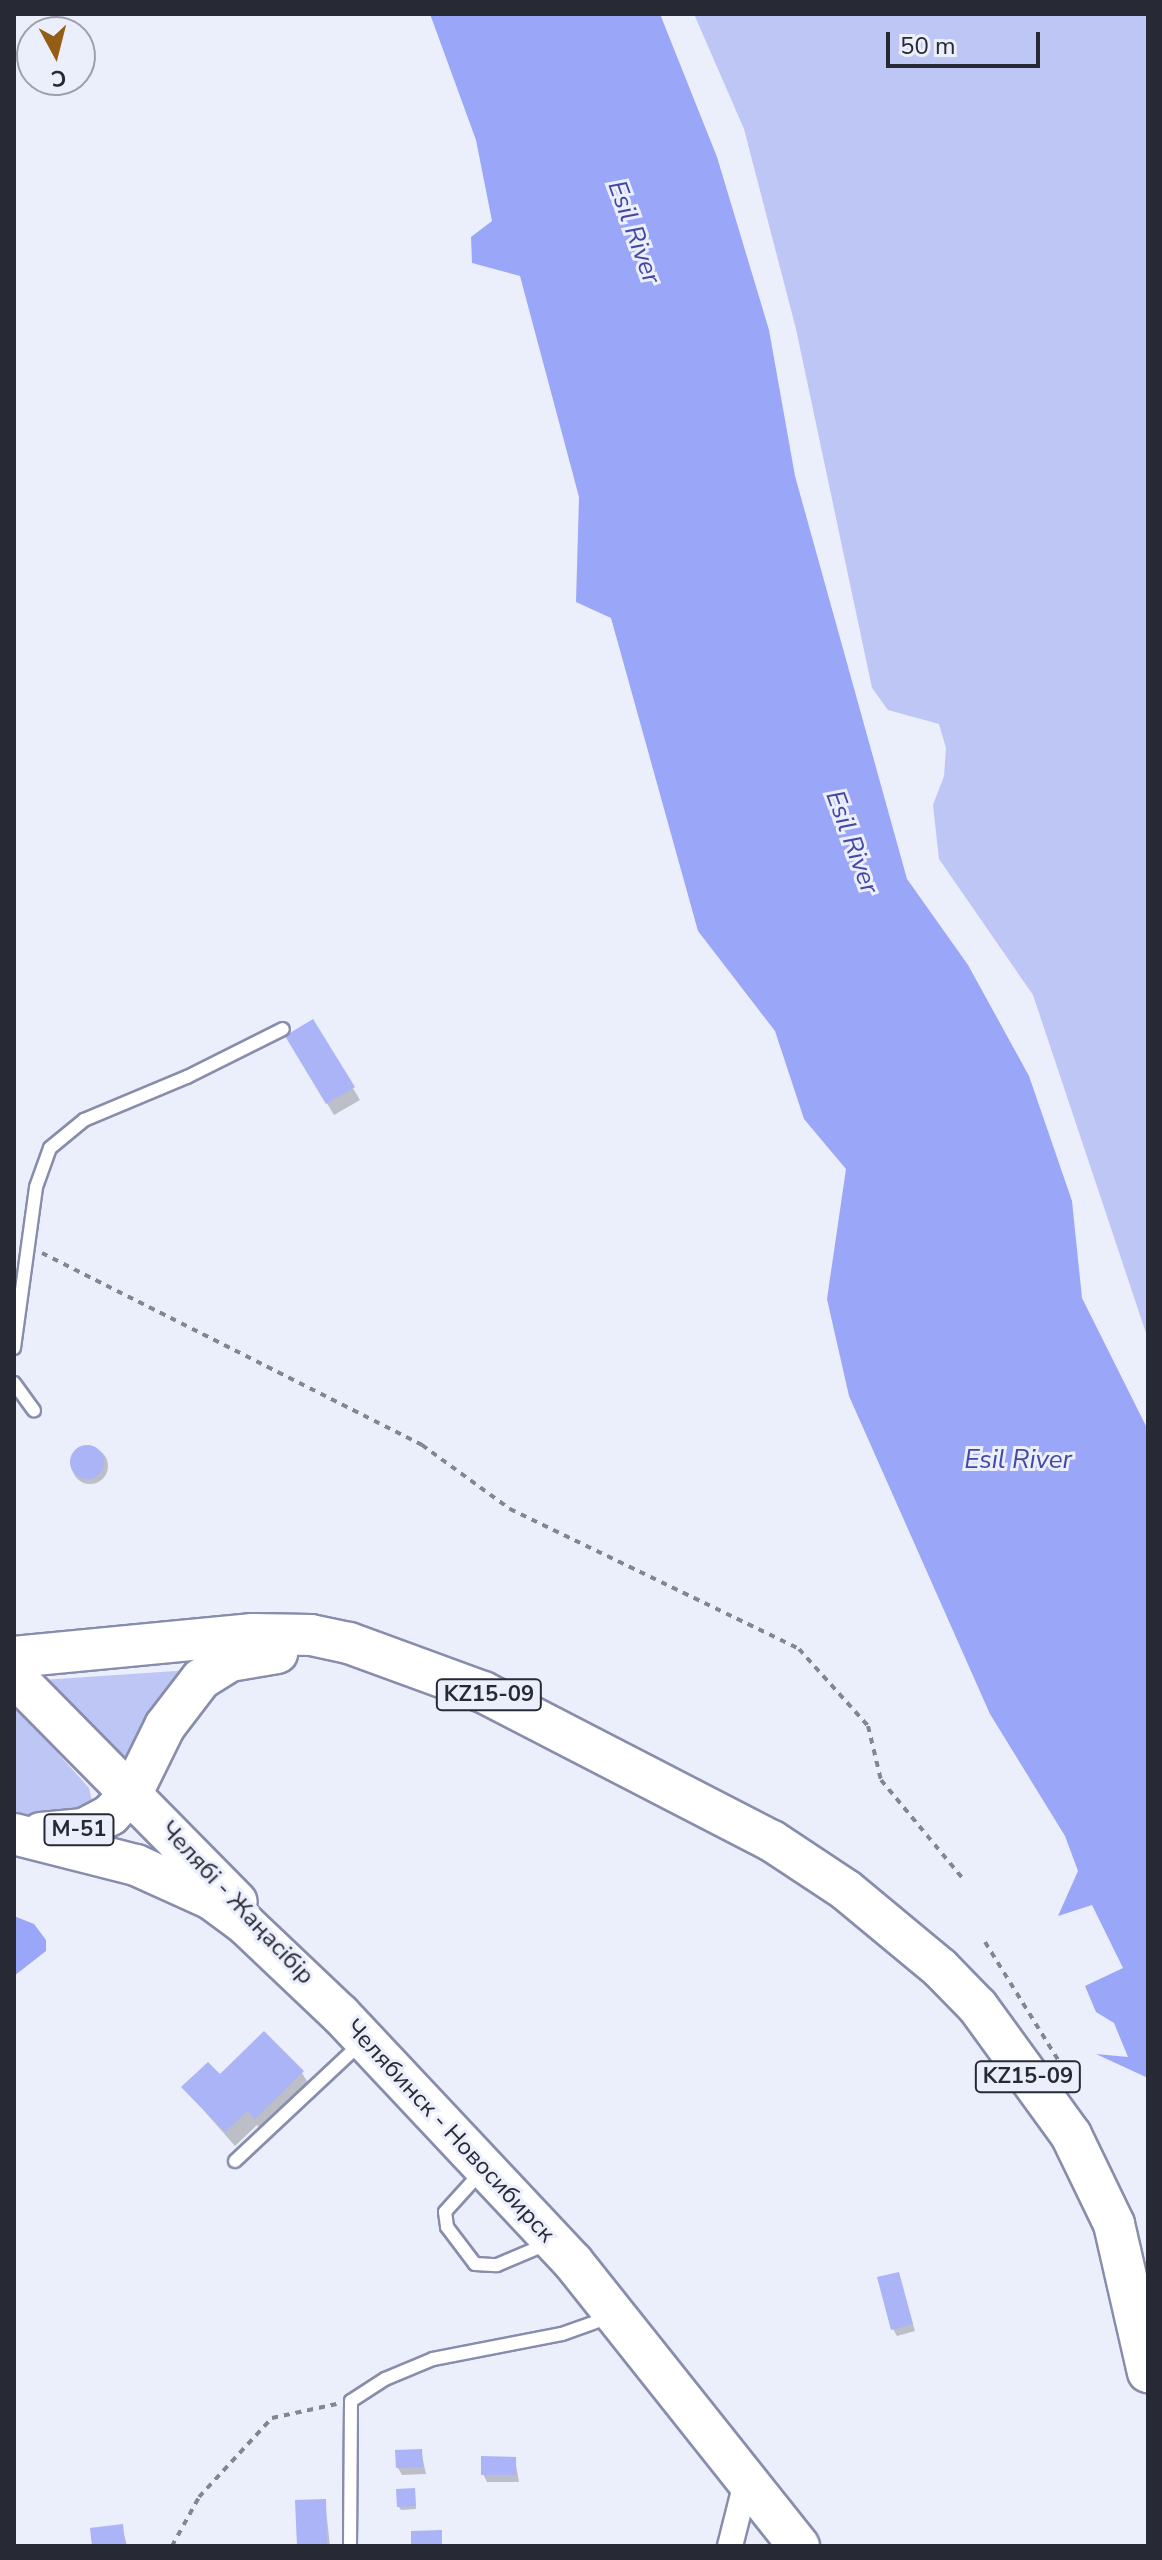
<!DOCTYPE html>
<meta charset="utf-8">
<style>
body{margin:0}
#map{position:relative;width:1162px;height:2560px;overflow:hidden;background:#ebeefb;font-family:"Nunito Sans",sans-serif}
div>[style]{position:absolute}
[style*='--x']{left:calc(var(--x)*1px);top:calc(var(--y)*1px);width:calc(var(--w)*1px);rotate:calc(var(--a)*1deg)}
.green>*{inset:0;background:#bec6f6}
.water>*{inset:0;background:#9aa6f7}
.shadow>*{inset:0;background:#0003}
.round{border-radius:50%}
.building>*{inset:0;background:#aab4f6}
.path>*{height:4px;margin-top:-2px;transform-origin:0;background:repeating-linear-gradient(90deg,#838692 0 6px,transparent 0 12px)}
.roads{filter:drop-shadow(2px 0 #888dab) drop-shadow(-2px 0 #888dab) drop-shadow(0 2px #888dab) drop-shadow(0 -2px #888dab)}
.service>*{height:12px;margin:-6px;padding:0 6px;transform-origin:6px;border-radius:6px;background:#fff}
.minor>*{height:24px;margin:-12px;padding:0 12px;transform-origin:12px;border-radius:12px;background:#fff}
.trunk>*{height:40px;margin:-20px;padding:0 20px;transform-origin:20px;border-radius:20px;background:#fff}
span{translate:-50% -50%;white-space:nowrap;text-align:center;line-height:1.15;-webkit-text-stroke:6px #ebeefb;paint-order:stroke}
.shield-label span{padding:2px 6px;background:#ebeefb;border:2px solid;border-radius:6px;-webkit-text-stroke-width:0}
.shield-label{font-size:22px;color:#272935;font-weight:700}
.street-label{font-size:24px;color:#272935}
.water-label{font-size:26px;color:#4448a5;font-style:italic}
.frame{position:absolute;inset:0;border:16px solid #272935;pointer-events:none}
.north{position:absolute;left:16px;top:16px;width:80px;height:80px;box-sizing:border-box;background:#ebeefb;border:2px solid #9d9fac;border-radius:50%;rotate:173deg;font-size:22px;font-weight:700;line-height:32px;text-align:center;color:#272935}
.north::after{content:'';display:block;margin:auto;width:28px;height:36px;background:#945d15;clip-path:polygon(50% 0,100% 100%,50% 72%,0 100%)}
.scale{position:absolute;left:886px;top:32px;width:154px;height:36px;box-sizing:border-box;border:4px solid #272935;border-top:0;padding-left:10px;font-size:24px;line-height:28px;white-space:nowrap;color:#272935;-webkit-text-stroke:6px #ebeefb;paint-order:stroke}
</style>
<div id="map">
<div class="green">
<i style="clip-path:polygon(694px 14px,1148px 14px,1148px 1339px,1033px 995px,939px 859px,933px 805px,944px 776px,946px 748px,939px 724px,888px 710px,872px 688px,796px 329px,744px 129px)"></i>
<i style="clip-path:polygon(191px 1670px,125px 1779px,27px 1681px)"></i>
<i style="clip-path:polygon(14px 1704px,89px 1788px,93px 1805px,86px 1821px,14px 1818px)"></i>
</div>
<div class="water">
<i style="clip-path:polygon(430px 14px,660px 14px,717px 157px,769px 330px,795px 476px,907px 879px,968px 965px,1029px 1076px,1072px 1201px,1082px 1298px,1148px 1430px,1148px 2078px,1096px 2054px,1128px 2057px,1114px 2023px,1096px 2012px,1085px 1986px,1123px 1968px,1092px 1905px,1058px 1916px,1078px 1871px,1065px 1836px,990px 1714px,849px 1396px,827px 1299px,846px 1169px,804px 1119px,775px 1031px,698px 931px,611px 618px,576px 602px,579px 497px,520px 276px,472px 263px,471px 237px,492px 221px,476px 140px)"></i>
<i style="clip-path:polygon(14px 1916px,34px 1924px,46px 1940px,46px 1951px,14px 1976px)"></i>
</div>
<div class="shadow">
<i style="clip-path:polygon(313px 1021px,360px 1100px,334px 1115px,287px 1037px)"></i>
<i class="round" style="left:72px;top:1448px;width:36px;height:36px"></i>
<i style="clip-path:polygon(302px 2073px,311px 2088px,265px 2133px,257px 2125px,235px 2146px,184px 2088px,220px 2077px)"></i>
<i style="clip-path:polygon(898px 2274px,915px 2331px,897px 2336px,893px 2329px)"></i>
<i style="clip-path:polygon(421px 2451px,426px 2474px,402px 2475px,398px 2468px)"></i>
<i style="clip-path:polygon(515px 2459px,519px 2482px,487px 2482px,483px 2474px)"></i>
<i style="clip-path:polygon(414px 2490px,416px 2509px,401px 2510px,399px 2507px)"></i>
<i style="clip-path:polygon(325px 2501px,330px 2546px,299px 2546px)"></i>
<i style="clip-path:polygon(122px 2526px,127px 2546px,94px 2546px)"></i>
</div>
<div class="building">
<i style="clip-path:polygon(313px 1019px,355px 1087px,326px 1104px,285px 1036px)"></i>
<i class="round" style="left:70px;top:1445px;width:34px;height:34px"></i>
<i style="clip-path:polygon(264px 2031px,304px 2071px,255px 2119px,247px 2111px,225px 2132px,181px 2087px,208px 2062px,220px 2074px)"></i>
<i style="clip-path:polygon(899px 2272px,913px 2324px,891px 2330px,877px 2277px)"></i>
<i style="clip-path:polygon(422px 2449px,423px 2467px,396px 2468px,395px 2450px)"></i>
<i style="clip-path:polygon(481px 2456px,516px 2457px,516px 2475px,481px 2475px)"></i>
<i style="clip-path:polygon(415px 2488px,416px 2506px,397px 2507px,396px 2489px)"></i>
<i style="clip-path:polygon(326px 2499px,327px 2546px,297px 2546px,295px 2500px)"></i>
<i style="clip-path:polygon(123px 2524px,125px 2546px,92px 2546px,90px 2528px)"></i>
<i style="clip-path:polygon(442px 2530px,442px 2546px,411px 2546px,411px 2531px)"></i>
</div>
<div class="path">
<i style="--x:42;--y:1253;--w:426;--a:26.8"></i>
<i style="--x:422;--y:1445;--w:109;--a:36"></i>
<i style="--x:510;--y:1509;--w:321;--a:25.8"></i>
<i style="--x:799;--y:1649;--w:103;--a:48.1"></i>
<i style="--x:868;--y:1726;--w:56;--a:76.5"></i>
<i style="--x:881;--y:1780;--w:130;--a:50.3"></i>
<i style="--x:985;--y:1942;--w:158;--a:58.2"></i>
<i style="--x:172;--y:2546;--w:56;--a:-61.1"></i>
<i style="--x:199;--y:2497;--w:108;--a:-47.3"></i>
<i style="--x:272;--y:2418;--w:66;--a:-12.2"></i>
</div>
<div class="roads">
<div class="service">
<i style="--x:14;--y:1348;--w:162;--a:-82.2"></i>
<i style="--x:36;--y:1187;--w:41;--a:-70.3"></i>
<i style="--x:50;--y:1148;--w:44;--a:-39.5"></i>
<i style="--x:84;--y:1120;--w:112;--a:-22.7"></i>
<i style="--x:187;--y:1077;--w:107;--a:-26.6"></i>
<i style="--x:14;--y:1383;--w:34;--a:54"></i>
<i style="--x:235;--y:2161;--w:170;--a:-43.1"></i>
<i style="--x:482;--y:2171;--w:55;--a:132.1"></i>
<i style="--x:445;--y:2212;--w:15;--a:82"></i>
<i style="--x:447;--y:2227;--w:46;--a:52.9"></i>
<i style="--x:475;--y:2264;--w:22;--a:3"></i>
<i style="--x:497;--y:2265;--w:54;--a:-22.8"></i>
<i style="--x:350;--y:2546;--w:145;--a:-89.6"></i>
<i style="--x:351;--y:2401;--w:40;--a:-32.9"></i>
<i style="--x:385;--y:2379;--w:52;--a:-22.6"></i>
<i style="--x:433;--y:2359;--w:131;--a:-11"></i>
<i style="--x:562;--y:2334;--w:48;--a:-19.6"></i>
</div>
<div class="minor">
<i style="--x:730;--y:2546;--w:69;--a:-75.8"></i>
</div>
<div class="trunk">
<i style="--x:14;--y:1657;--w:240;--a:-5.5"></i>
<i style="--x:253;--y:1634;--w:58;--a:1"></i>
<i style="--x:311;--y:1635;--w:39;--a:12"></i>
<i style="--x:349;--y:1643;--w:143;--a:20.1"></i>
<i style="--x:483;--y:1692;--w:325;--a:27.3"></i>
<i style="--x:772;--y:1841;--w:89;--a:33.5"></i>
<i style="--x:846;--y:1890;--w:122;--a:39.7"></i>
<i style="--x:940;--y:1968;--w:54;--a:45.7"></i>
<i style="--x:978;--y:2007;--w:158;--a:54"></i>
<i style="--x:1071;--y:2135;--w:99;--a:64.2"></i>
<i style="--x:1114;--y:2224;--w:152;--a:77.1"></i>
<i style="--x:14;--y:1676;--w:317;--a:45.4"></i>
<i style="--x:41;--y:1833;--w:43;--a:-5.3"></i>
<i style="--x:84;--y:1829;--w:30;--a:-28"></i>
<i style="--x:110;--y:1815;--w:31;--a:-45"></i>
<i style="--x:132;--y:1793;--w:75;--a:-63.8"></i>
<i style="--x:165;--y:1726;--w:59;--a:-52.5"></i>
<i style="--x:201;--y:1679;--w:34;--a:-32"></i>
<i style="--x:230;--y:1661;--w:48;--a:-9.7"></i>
<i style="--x:14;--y:1834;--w:126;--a:14.3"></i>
<i style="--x:136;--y:1865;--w:82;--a:24.4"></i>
<i style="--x:211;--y:1899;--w:42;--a:36.3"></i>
<i style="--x:245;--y:1924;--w:131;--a:43.5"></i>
<i style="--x:340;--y:2014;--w:340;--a:46.8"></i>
<i style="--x:573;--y:2262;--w:363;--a:51.5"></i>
</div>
</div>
<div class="shield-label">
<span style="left:489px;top:1695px">KZ15-09</span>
<span style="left:79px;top:1830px">M-51</span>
<span style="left:1028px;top:2077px">KZ15-09</span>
</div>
<div class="street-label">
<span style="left:237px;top:1903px;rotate:47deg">Челябі - Жаңасібір</span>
<span style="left:450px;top:2131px;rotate:47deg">Челябинск - Новосибирск</span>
</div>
<div class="water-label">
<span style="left:634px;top:232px;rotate:70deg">Esil River</span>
<span style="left:852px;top:842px;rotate:70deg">Esil River</span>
<span style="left:1018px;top:1460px">Esil River</span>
</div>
<div class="frame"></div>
<div class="north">С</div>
<div class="scale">50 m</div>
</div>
